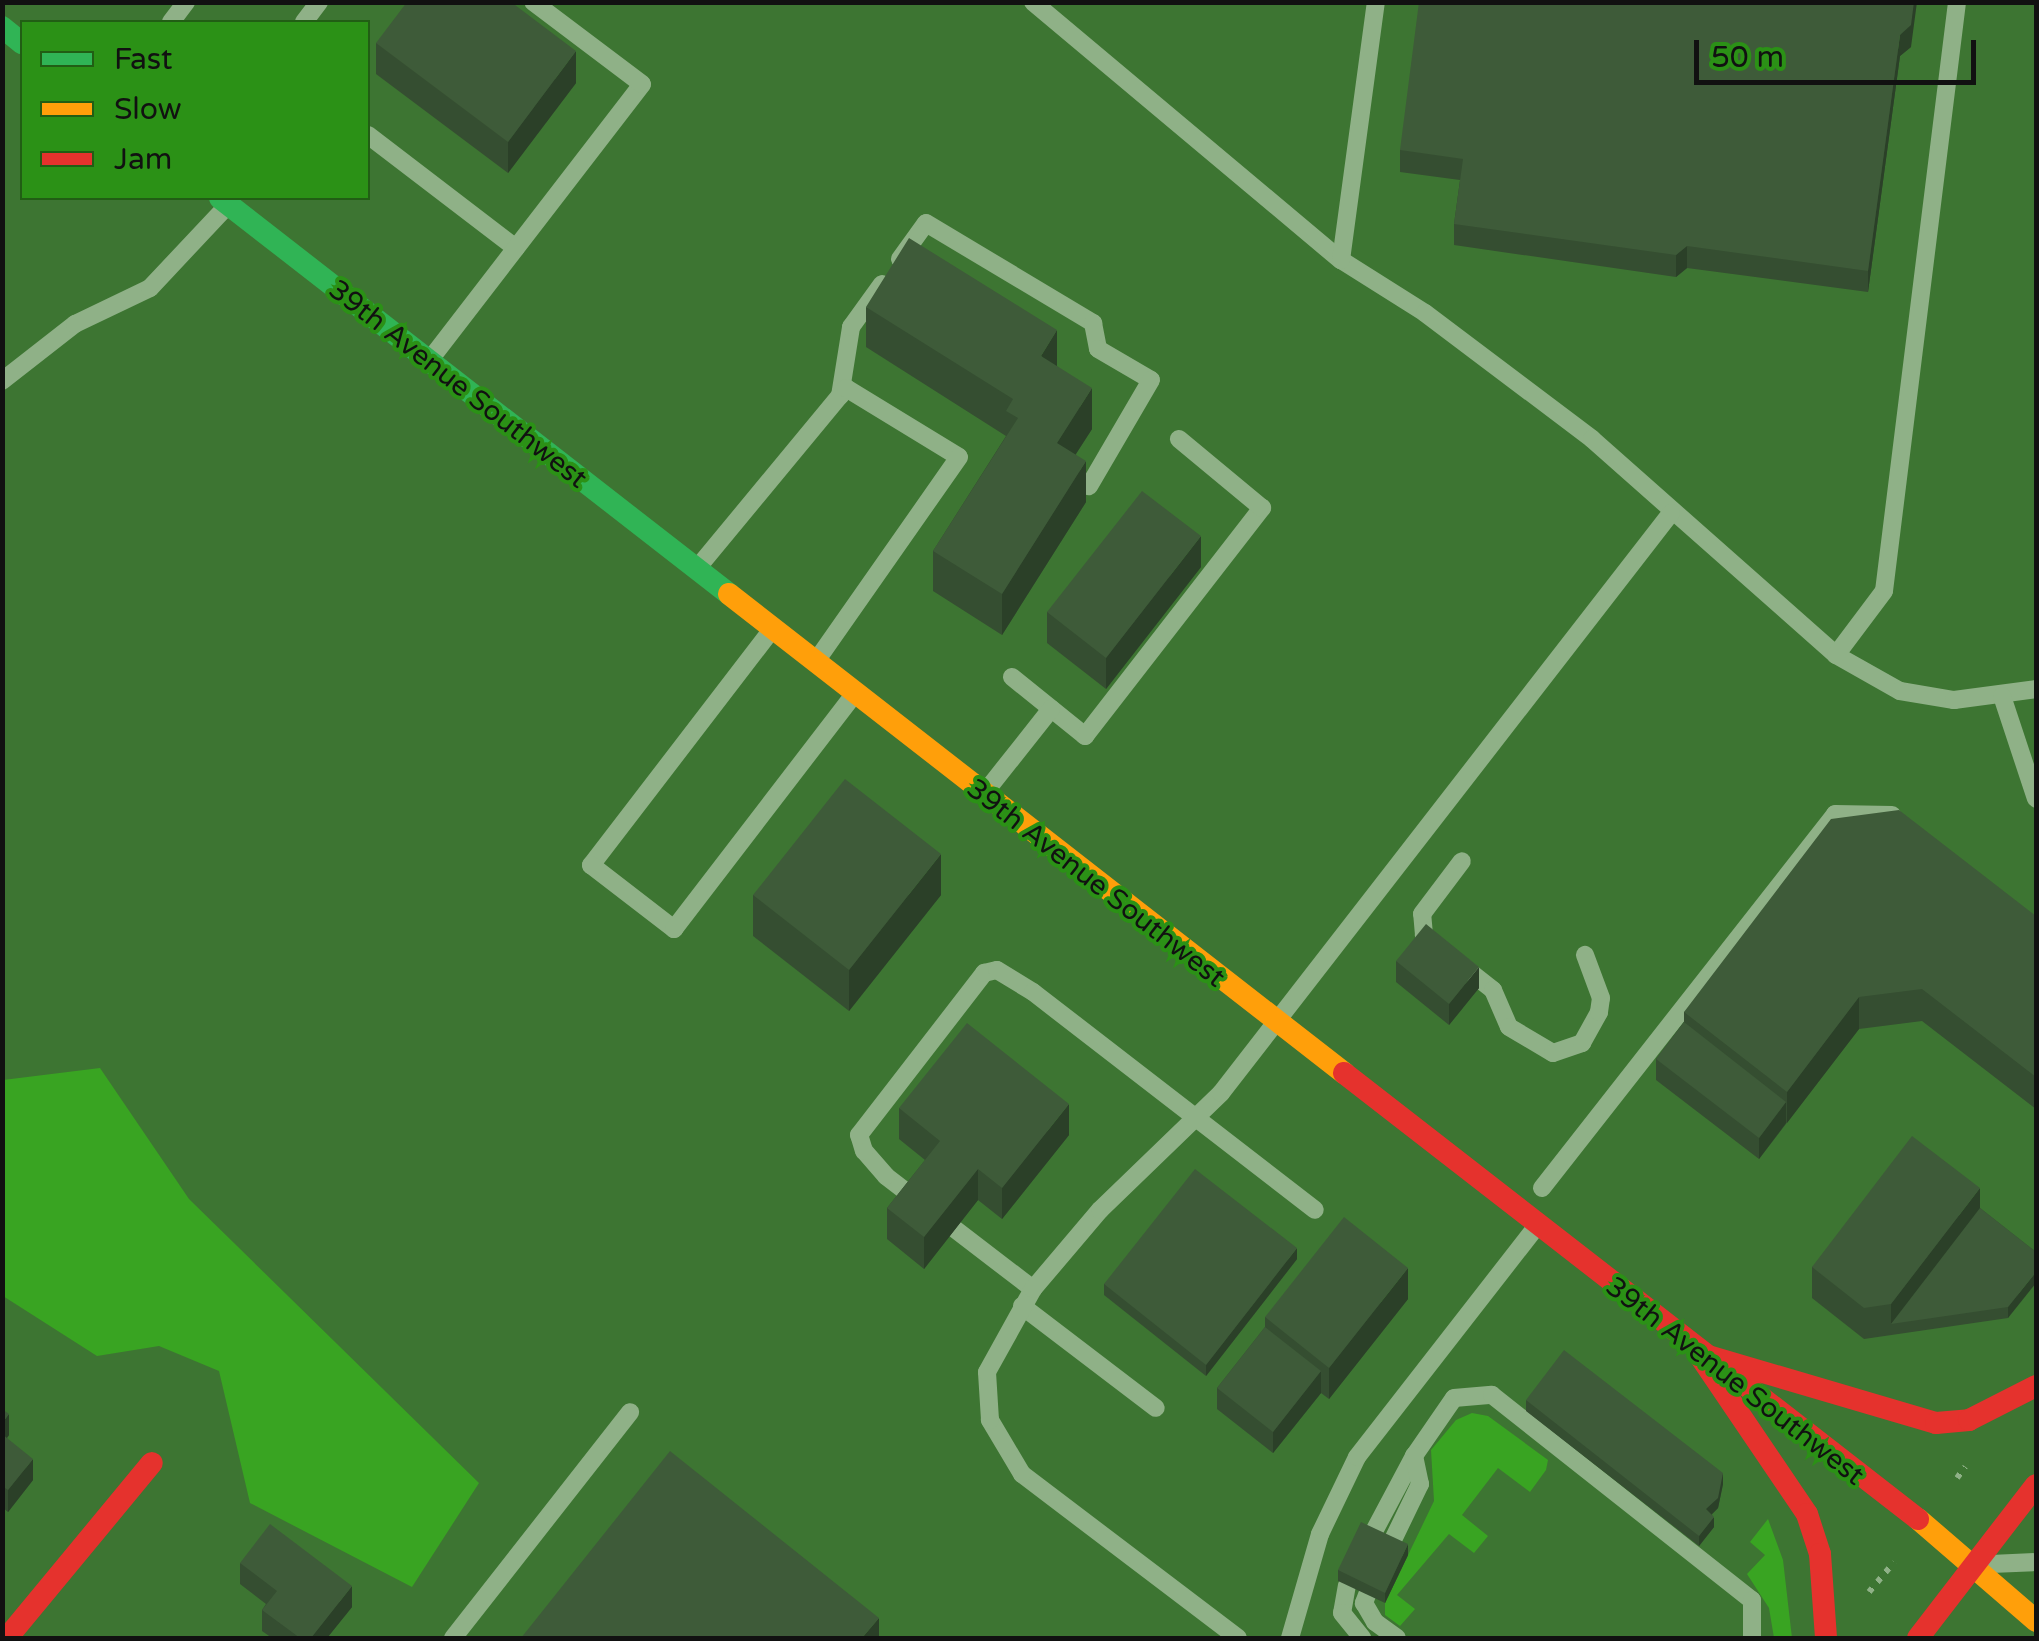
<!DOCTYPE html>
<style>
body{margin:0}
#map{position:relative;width:2039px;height:1641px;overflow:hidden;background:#3d7532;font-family:"Varela Round",sans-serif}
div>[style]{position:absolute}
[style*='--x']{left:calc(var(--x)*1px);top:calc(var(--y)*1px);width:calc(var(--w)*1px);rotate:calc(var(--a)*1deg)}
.green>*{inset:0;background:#39a422}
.path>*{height:6px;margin-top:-3px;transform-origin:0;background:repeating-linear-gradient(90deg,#8fb187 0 5px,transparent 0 13px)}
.lane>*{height:18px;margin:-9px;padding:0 9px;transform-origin:9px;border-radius:9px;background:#8fb187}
.fast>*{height:22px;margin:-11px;padding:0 11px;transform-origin:11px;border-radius:11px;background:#30b455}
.slow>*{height:22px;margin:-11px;padding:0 11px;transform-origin:11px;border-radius:11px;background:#ff9f0a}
.jam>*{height:22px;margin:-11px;padding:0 11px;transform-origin:11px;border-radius:11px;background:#e5322d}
.wall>*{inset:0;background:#354e31}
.shaded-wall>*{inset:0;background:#2b4028}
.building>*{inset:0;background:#3e5b39}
span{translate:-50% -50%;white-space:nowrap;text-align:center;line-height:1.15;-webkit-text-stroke:8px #2b9116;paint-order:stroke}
.street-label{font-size:28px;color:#111}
.frame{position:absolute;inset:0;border:5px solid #111;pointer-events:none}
.legend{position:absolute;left:20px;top:20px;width:350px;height:180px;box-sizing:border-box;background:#2b9116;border:2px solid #215e14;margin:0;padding:12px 18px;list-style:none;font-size:30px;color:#111}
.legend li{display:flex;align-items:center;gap:20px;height:50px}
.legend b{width:50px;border:2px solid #215e14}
.scale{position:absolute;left:1694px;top:40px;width:282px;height:45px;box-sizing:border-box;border:5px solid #111;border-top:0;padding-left:12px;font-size:30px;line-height:35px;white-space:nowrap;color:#111;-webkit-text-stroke:8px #2b9116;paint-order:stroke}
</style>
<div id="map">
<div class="green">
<i style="clip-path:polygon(100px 1068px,189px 1199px,479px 1483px,412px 1587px,250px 1503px,219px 1371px,159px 1346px,97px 1356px,3px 1296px,3px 1080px)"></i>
<i style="clip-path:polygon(1472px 1413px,1488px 1416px,1548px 1460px,1546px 1470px,1530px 1492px,1498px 1468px,1462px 1515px,1488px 1536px,1474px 1553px,1449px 1534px,1397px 1595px,1415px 1609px,1400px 1626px,1385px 1615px,1385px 1603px,1434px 1501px,1431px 1450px,1456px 1420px)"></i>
<i style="clip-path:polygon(1768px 1519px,1783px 1560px,1792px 1638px,1774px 1638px,1769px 1608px,1747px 1574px,1765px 1555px,1750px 1542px)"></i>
</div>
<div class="path">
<i style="--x:1957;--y:1478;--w:14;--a:-54"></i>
<i style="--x:1869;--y:1592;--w:39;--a:-50"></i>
</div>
<div class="lane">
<i style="--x:1033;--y:2;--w:402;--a:40"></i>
<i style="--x:1341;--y:260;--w:99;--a:32.2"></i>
<i style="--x:1425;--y:313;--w:209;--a:37"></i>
<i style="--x:1592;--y:439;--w:326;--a:41.5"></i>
<i style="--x:1836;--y:655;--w:73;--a:29.4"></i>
<i style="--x:1900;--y:691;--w:55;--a:9.5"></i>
<i style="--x:1954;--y:700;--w:83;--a:-7.6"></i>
<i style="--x:171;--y:22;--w:25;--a:-53"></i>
<i style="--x:304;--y:22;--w:25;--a:-53"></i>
<i style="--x:368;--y:135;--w:186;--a:37.4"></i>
<i style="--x:900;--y:259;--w:44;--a:-54.2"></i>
<i style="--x:926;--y:223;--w:195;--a:30.9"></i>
<i style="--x:1093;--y:323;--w:26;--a:79"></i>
<i style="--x:1098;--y:349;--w:61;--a:30.3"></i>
<i style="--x:1151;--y:380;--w:123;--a:120.3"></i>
<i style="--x:1341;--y:260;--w:260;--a:-82.3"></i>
<i style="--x:432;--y:357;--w:344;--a:-52.4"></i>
<i style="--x:642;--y:84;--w:136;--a:-143"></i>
<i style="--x:2;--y:381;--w:93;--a:-38"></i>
<i style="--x:75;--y:324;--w:83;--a:-25.6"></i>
<i style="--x:150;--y:288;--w:110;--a:-46.8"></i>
<i style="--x:840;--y:396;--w:70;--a:-80.9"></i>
<i style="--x:851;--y:327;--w:53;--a:-54.2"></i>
<i style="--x:699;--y:566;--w:231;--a:-50.4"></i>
<i style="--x:846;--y:388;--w:132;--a:31.4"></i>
<i style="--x:959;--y:457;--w:246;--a:125"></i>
<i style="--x:770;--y:632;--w:294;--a:127.5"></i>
<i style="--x:591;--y:865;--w:105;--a:37.6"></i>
<i style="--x:674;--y:929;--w:296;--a:-52.5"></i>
<i style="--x:1836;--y:655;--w:80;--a:-53.1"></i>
<i style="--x:1884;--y:591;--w:594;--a:-82.93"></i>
<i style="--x:1012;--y:677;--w:94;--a:38.9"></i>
<i style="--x:1085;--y:736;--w:289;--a:-52.2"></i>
<i style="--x:1262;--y:508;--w:108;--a:-140.3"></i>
<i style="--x:2002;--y:696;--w:108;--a:71.7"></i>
<i style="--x:986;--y:791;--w:105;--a:-51.6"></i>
<i style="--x:1436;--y:945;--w:16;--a:-140"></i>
<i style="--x:1424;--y:935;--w:21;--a:-95"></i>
<i style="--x:1422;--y:914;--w:66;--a:-53"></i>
<i style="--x:1460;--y:964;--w:42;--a:38.2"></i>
<i style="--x:1493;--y:990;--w:40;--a:66.6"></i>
<i style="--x:1509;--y:1027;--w:51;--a:30.6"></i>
<i style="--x:1553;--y:1053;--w:31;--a:-19"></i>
<i style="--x:1582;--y:1043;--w:35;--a:-61"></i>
<i style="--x:1599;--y:1012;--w:14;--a:-82"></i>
<i style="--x:1601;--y:998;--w:46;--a:-110.4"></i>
<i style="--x:1542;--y:1188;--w:475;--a:-51.9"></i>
<i style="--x:1835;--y:814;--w:57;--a:1"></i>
<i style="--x:1033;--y:1289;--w:185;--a:-142.5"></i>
<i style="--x:886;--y:1176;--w:33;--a:-131"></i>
<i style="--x:864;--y:1151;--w:17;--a:-107"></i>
<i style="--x:859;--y:1135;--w:205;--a:-52.3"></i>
<i style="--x:984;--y:973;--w:13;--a:-13"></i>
<i style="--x:997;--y:970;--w:42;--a:31.4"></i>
<i style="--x:1033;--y:992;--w:356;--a:37.7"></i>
<i style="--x:1022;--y:1306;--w:168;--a:37.3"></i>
<i style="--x:1371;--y:1537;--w:92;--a:-62"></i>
<i style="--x:1414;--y:1456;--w:70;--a:-55.4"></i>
<i style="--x:1454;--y:1398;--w:38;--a:-5"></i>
<i style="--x:1492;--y:1395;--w:331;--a:38.3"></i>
<i style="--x:1752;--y:1600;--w:38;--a:90"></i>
<i style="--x:1390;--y:1546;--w:69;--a:-64.2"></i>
<i style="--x:1420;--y:1484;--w:29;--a:-102"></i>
<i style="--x:1991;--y:1564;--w:45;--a:-2.5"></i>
<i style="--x:1347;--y:1585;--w:28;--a:100"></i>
<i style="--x:1342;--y:1613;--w:32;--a:51"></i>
<i style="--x:1367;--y:1595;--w:9;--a:111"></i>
<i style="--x:1364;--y:1603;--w:22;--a:60"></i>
<i style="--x:1375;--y:1622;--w:27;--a:36"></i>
<i style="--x:453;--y:1638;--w:287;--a:-51.9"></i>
<i style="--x:1238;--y:1638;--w:271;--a:-142.8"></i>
<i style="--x:1022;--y:1474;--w:63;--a:-120.7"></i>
<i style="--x:990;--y:1420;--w:48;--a:-93.6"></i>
<i style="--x:987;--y:1372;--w:95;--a:-61"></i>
<i style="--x:1033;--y:1289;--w:104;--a:-49.7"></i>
<i style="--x:1100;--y:1210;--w:168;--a:-44"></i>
<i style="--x:1221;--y:1093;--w:734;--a:-52.19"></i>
<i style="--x:1290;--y:1638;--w:108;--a:-73.9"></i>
<i style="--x:1320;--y:1534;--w:85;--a:-64.3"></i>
<i style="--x:1357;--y:1457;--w:291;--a:-52.1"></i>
</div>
<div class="fast">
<i style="--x:2;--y:27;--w:26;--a:39"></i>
<i style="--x:220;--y:198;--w:645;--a:37.88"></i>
</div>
<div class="slow">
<i style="--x:729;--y:594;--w:780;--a:37.91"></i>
<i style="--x:1918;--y:1519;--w:156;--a:40.8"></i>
</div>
<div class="jam">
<i style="--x:1344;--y:1073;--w:727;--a:37.85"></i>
<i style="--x:1698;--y:1353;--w:248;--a:16.4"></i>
<i style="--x:1936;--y:1423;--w:33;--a:-5"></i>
<i style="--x:1969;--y:1420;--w:75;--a:-26.9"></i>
<i style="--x:1698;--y:1353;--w:194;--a:55.9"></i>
<i style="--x:1807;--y:1514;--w:42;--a:72"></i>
<i style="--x:1820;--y:1554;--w:84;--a:85.9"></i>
<i style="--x:7;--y:1638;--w:227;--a:-50.4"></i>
<i style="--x:1918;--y:1638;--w:193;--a:-52.4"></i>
</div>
<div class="wall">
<i style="clip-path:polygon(376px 43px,576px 83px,508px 173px,376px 74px)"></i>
<i style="clip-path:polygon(1911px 47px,1900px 56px,1868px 292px,1687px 268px,1676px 277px,1454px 245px,1454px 224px,1460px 180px,1400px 172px,1400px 150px)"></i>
<i style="clip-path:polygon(866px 307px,1057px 366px,1092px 429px,1076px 454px,1086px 502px,1002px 635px,933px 591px,933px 551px,1006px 436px,866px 347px)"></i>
<i style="clip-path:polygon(1201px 567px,1106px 689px,1047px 643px,1047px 612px)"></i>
<i style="clip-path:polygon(753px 895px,941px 895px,849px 1011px,753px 936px)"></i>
<i style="clip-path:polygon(2036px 916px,2036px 1109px,1922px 1021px,1859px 1029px,1759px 1159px,1656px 1080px,1656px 1059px,1684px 1022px,1684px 1012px)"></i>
<i style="clip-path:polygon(1396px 961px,1479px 988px,1449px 1025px,1396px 982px)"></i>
<i style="clip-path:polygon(899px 1108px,1069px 1135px,1002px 1219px,978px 1200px,924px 1269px,887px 1239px,887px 1208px,925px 1160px,899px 1139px)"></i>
<i style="clip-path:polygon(1980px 1208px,2036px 1252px,2008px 1318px,1864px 1339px,1812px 1298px,1812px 1267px)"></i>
<i style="clip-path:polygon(1297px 1259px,1206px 1376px,1104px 1295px,1104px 1284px)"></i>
<i style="clip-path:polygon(1408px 1299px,1329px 1399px,1321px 1393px,1273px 1453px,1217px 1409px,1217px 1388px,1265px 1327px,1265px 1317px)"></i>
<i style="clip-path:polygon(1526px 1400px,1723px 1484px,1718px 1508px,1712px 1514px,1714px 1527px,1699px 1546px,1526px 1411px)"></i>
<i style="clip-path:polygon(2px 1409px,9px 1435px,7px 1438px,33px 1480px,8px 1512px,2px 1507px)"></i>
<i style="clip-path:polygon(1408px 1555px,1385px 1603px,1338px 1581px,1338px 1570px)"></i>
<i style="clip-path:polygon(240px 1563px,352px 1607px,327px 1638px,272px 1638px,262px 1631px,262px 1610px,266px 1604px,240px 1584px)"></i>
</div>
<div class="shaded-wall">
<i style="clip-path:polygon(1914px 2px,1917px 2px,1911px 47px,1900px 56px,1868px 292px,1868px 271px,1900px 35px)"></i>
<i style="clip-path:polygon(576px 51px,576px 83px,508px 173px,508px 142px)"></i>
<i style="clip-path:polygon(1687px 246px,1687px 268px,1676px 277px,1676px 255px)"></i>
<i style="clip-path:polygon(1057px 330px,1057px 371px,1041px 356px)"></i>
<i style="clip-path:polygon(1092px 388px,1092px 429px,1057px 483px,1057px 443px)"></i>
<i style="clip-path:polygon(1086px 461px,1086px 502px,1002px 635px,1002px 594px)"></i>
<i style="clip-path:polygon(1201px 536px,1201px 567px,1106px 689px,1106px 658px)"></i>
<i style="clip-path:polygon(941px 854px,941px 895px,849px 1011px,849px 970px)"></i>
<i style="clip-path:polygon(1479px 967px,1479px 988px,1449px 1025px,1449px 1004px)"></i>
<i style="clip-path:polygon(1859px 997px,1859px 1029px,1787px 1123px,1787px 1092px)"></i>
<i style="clip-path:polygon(1786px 1102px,1786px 1123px,1759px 1159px,1759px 1138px)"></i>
<i style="clip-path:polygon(1069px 1104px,1069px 1135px,1002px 1219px,1002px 1188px)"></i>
<i style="clip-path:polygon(978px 1169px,978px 1200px,924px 1269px,924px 1237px)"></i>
<i style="clip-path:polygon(1980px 1188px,1980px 1219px,1891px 1324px,1891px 1304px)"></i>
<i style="clip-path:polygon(1297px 1248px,1297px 1259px,1206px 1376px,1206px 1365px)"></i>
<i style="clip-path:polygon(1408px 1268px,1408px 1299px,1329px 1399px,1329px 1368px)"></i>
<i style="clip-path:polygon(2036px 1272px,2036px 1283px,2008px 1318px,2008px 1307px)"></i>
<i style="clip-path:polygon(1321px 1371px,1321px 1393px,1273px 1453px,1273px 1432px)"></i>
<i style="clip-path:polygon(9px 1414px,9px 1435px,2px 1444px,2px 1423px)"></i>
<i style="clip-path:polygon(33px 1459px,33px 1480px,8px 1512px,8px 1490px)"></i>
<i style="clip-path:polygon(1723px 1473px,1723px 1484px,1718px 1508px,1706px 1520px,1706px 1509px)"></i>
<i style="clip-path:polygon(1714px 1517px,1714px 1527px,1699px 1546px,1699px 1536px)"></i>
<i style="clip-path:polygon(1408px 1544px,1408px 1555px,1385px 1603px,1385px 1593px)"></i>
<i style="clip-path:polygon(352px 1586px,352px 1607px,327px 1638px,311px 1638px)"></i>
<i style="clip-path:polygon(879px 1618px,879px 1638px,862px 1638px)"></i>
</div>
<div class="building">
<i style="clip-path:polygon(407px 2px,511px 2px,576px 51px,508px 142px,376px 43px)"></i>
<i style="clip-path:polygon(1419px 2px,1914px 2px,1911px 25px,1900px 35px,1868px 271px,1687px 246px,1676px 255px,1454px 224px,1463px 159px,1400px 150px)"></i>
<i style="clip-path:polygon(909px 238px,1057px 330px,1041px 356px,1092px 388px,1057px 443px,1086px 461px,1002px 594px,933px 551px,1018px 418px,1006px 411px,1013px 399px,866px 307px)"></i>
<i style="clip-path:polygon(1142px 491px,1201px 536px,1106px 658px,1047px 612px)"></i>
<i style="clip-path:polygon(845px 779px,941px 854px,849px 970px,753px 895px)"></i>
<i style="clip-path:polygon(1899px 810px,2036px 916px,2036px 1077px,1922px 989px,1859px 997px,1787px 1092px,1684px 1012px,1831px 819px)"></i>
<i style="clip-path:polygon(1426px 924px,1479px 967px,1449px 1004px,1396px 961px)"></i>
<i style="clip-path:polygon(1684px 1022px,1786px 1102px,1759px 1138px,1656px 1059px)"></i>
<i style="clip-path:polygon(967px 1023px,1069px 1104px,1002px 1188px,978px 1169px,924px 1237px,887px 1208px,940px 1141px,899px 1108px)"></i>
<i style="clip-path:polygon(1912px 1136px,1980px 1188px,1891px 1304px,1864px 1308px,1812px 1267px)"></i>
<i style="clip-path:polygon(1195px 1169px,1297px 1248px,1206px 1365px,1104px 1284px)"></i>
<i style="clip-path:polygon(1980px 1208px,2036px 1252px,2036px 1272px,2008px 1307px,1891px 1324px)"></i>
<i style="clip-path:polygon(1344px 1217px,1408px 1268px,1329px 1368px,1265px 1317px)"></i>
<i style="clip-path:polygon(1265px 1327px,1321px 1371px,1273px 1432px,1217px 1388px)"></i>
<i style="clip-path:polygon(1564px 1350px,1723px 1473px,1718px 1498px,1706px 1509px,1714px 1517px,1699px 1536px,1526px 1400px)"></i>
<i style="clip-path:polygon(2px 1409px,9px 1414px,2px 1423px)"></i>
<i style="clip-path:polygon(2px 1434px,33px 1459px,8px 1490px,2px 1486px)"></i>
<i style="clip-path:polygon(670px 1451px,879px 1618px,862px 1638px,521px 1638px)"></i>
<i style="clip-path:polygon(1361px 1522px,1408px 1544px,1385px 1593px,1338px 1570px)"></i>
<i style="clip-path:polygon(270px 1524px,352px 1586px,311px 1638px,300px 1638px,262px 1610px,277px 1591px,240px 1563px)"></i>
</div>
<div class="street-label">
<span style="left:458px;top:384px;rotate:38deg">39th Avenue Southwest</span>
<span style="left:1096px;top:883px;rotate:38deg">39th Avenue Southwest</span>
<span style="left:1735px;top:1381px;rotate:38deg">39th Avenue Southwest</span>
</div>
<div class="frame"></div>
<ul class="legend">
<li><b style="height:12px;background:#30b455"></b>Fast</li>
<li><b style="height:12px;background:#ff9f0a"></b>Slow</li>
<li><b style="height:12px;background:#e5322d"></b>Jam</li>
</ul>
<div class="scale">50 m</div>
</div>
